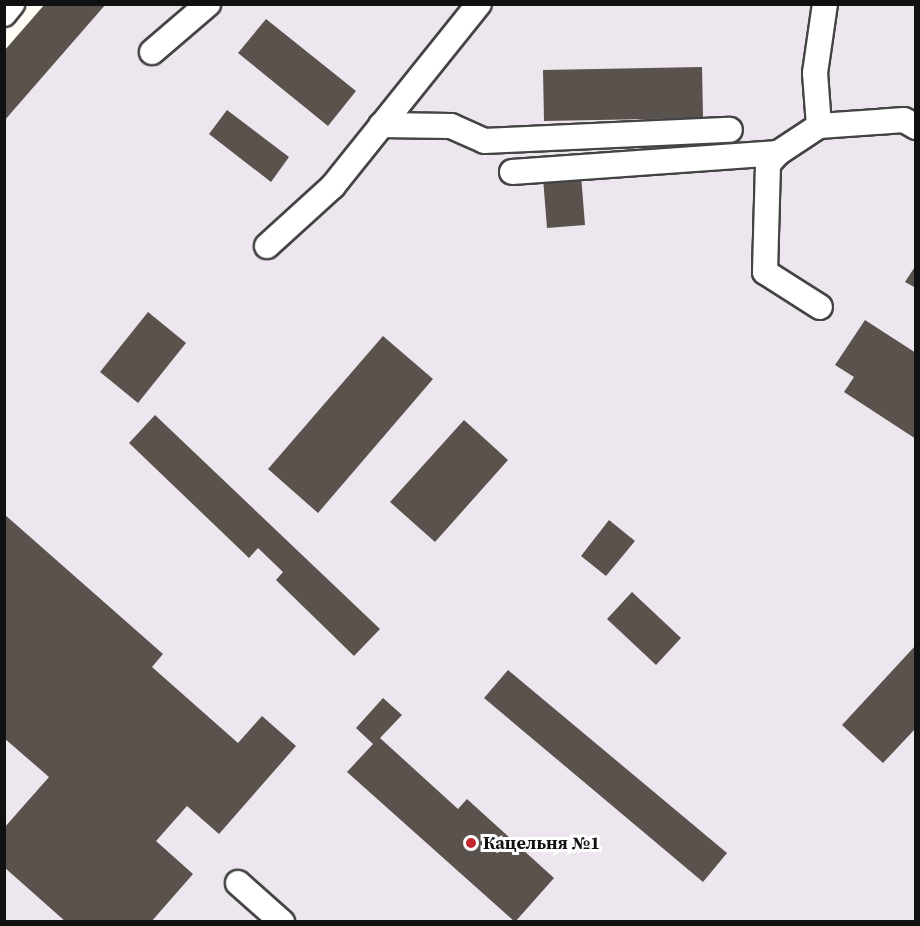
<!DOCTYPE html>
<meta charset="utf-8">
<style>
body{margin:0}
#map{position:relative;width:920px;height:926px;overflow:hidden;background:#fffdf5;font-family:"Source Serif 4",serif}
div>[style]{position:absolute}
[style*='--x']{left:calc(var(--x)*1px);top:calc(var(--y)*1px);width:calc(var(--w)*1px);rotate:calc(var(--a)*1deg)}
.industrial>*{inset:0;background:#eee6ef}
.building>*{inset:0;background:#5a524d}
.roads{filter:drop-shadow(2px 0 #444) drop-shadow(-2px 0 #444) drop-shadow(0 2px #444) drop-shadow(0 -2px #444)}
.minor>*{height:24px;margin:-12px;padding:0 12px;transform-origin:12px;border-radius:12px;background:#fff}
.dots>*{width:16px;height:16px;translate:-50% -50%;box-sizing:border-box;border:3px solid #fff;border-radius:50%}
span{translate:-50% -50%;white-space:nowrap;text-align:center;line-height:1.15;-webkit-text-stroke:6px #fff;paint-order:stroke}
.poi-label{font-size:18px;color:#111;font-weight:700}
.left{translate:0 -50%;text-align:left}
.frame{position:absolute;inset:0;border:6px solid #111;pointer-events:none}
</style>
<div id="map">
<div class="industrial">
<i style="clip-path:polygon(45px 5px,915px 5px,915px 921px,5px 921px,4px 51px)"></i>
</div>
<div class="building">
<i style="clip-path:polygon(45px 4px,106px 4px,4px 121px,4px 51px)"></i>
<i style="clip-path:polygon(266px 19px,356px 91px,328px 126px,238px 53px)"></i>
<i style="clip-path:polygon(702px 67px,703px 118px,544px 121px,543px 70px)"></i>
<i style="clip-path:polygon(227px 110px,289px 157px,271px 182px,209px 134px)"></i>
<i style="clip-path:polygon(581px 175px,585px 225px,547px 228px,543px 178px)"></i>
<i style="clip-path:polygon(916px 265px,916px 288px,905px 282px)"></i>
<i style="clip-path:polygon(148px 312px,186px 343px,138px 403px,100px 372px)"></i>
<i style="clip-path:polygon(865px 320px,916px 353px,916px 439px,844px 392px,854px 377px,835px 365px)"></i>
<i style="clip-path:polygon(383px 336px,433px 379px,318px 513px,268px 469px)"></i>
<i style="clip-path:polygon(155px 415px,380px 629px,354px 656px,276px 580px,283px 572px,258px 548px,249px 558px,129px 443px)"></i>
<i style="clip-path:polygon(464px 420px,508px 460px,435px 542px,390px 502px)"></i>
<i style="clip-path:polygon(4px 514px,163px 654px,152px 667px,238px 743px,262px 716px,296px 746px,219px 834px,187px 806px,156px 841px,193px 874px,151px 922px,66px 922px,4px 867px,4px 828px,49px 777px,4px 738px)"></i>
<i style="clip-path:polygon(609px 520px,635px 541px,606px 576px,581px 556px)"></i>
<i style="clip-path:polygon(632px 592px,681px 638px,656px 665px,607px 619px)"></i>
<i style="clip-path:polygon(916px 645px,916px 728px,883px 763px,842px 725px)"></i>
<i style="clip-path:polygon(508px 670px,727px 853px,703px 882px,484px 698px)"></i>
<i style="clip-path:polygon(383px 698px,402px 715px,380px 738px,458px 809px,467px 799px,554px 878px,515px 922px,347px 772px,373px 744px,356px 728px)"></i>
</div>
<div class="roads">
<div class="minor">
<i style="--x:4;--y:14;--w:13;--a:-51"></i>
<i style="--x:152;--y:52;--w:74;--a:-40.6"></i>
<i style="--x:381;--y:125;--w:70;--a:0.8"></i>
<i style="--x:451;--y:126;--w:36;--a:24"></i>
<i style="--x:484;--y:141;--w:246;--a:-2.6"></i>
<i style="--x:819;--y:126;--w:85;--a:-4"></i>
<i style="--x:904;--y:120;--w:14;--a:30"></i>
<i style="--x:778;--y:153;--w:15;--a:132"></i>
<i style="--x:768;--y:164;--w:108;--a:91.6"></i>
<i style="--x:765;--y:272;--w:65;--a:32.5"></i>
<i style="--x:512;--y:172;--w:267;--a:-4.1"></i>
<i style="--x:778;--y:153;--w:49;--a:-33.4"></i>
<i style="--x:819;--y:126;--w:53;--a:-94.3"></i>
<i style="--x:815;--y:73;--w:70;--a:-81.8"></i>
<i style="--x:267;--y:246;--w:89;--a:-42.3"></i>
<i style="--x:333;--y:186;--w:233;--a:-51.3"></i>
<i style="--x:238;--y:883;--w:59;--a:41.6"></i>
</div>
</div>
<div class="dots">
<i style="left:471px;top:843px;background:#c4262e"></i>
</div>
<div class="poi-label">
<span class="left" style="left:483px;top:843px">Кацельня №1</span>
</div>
<div class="frame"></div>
</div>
